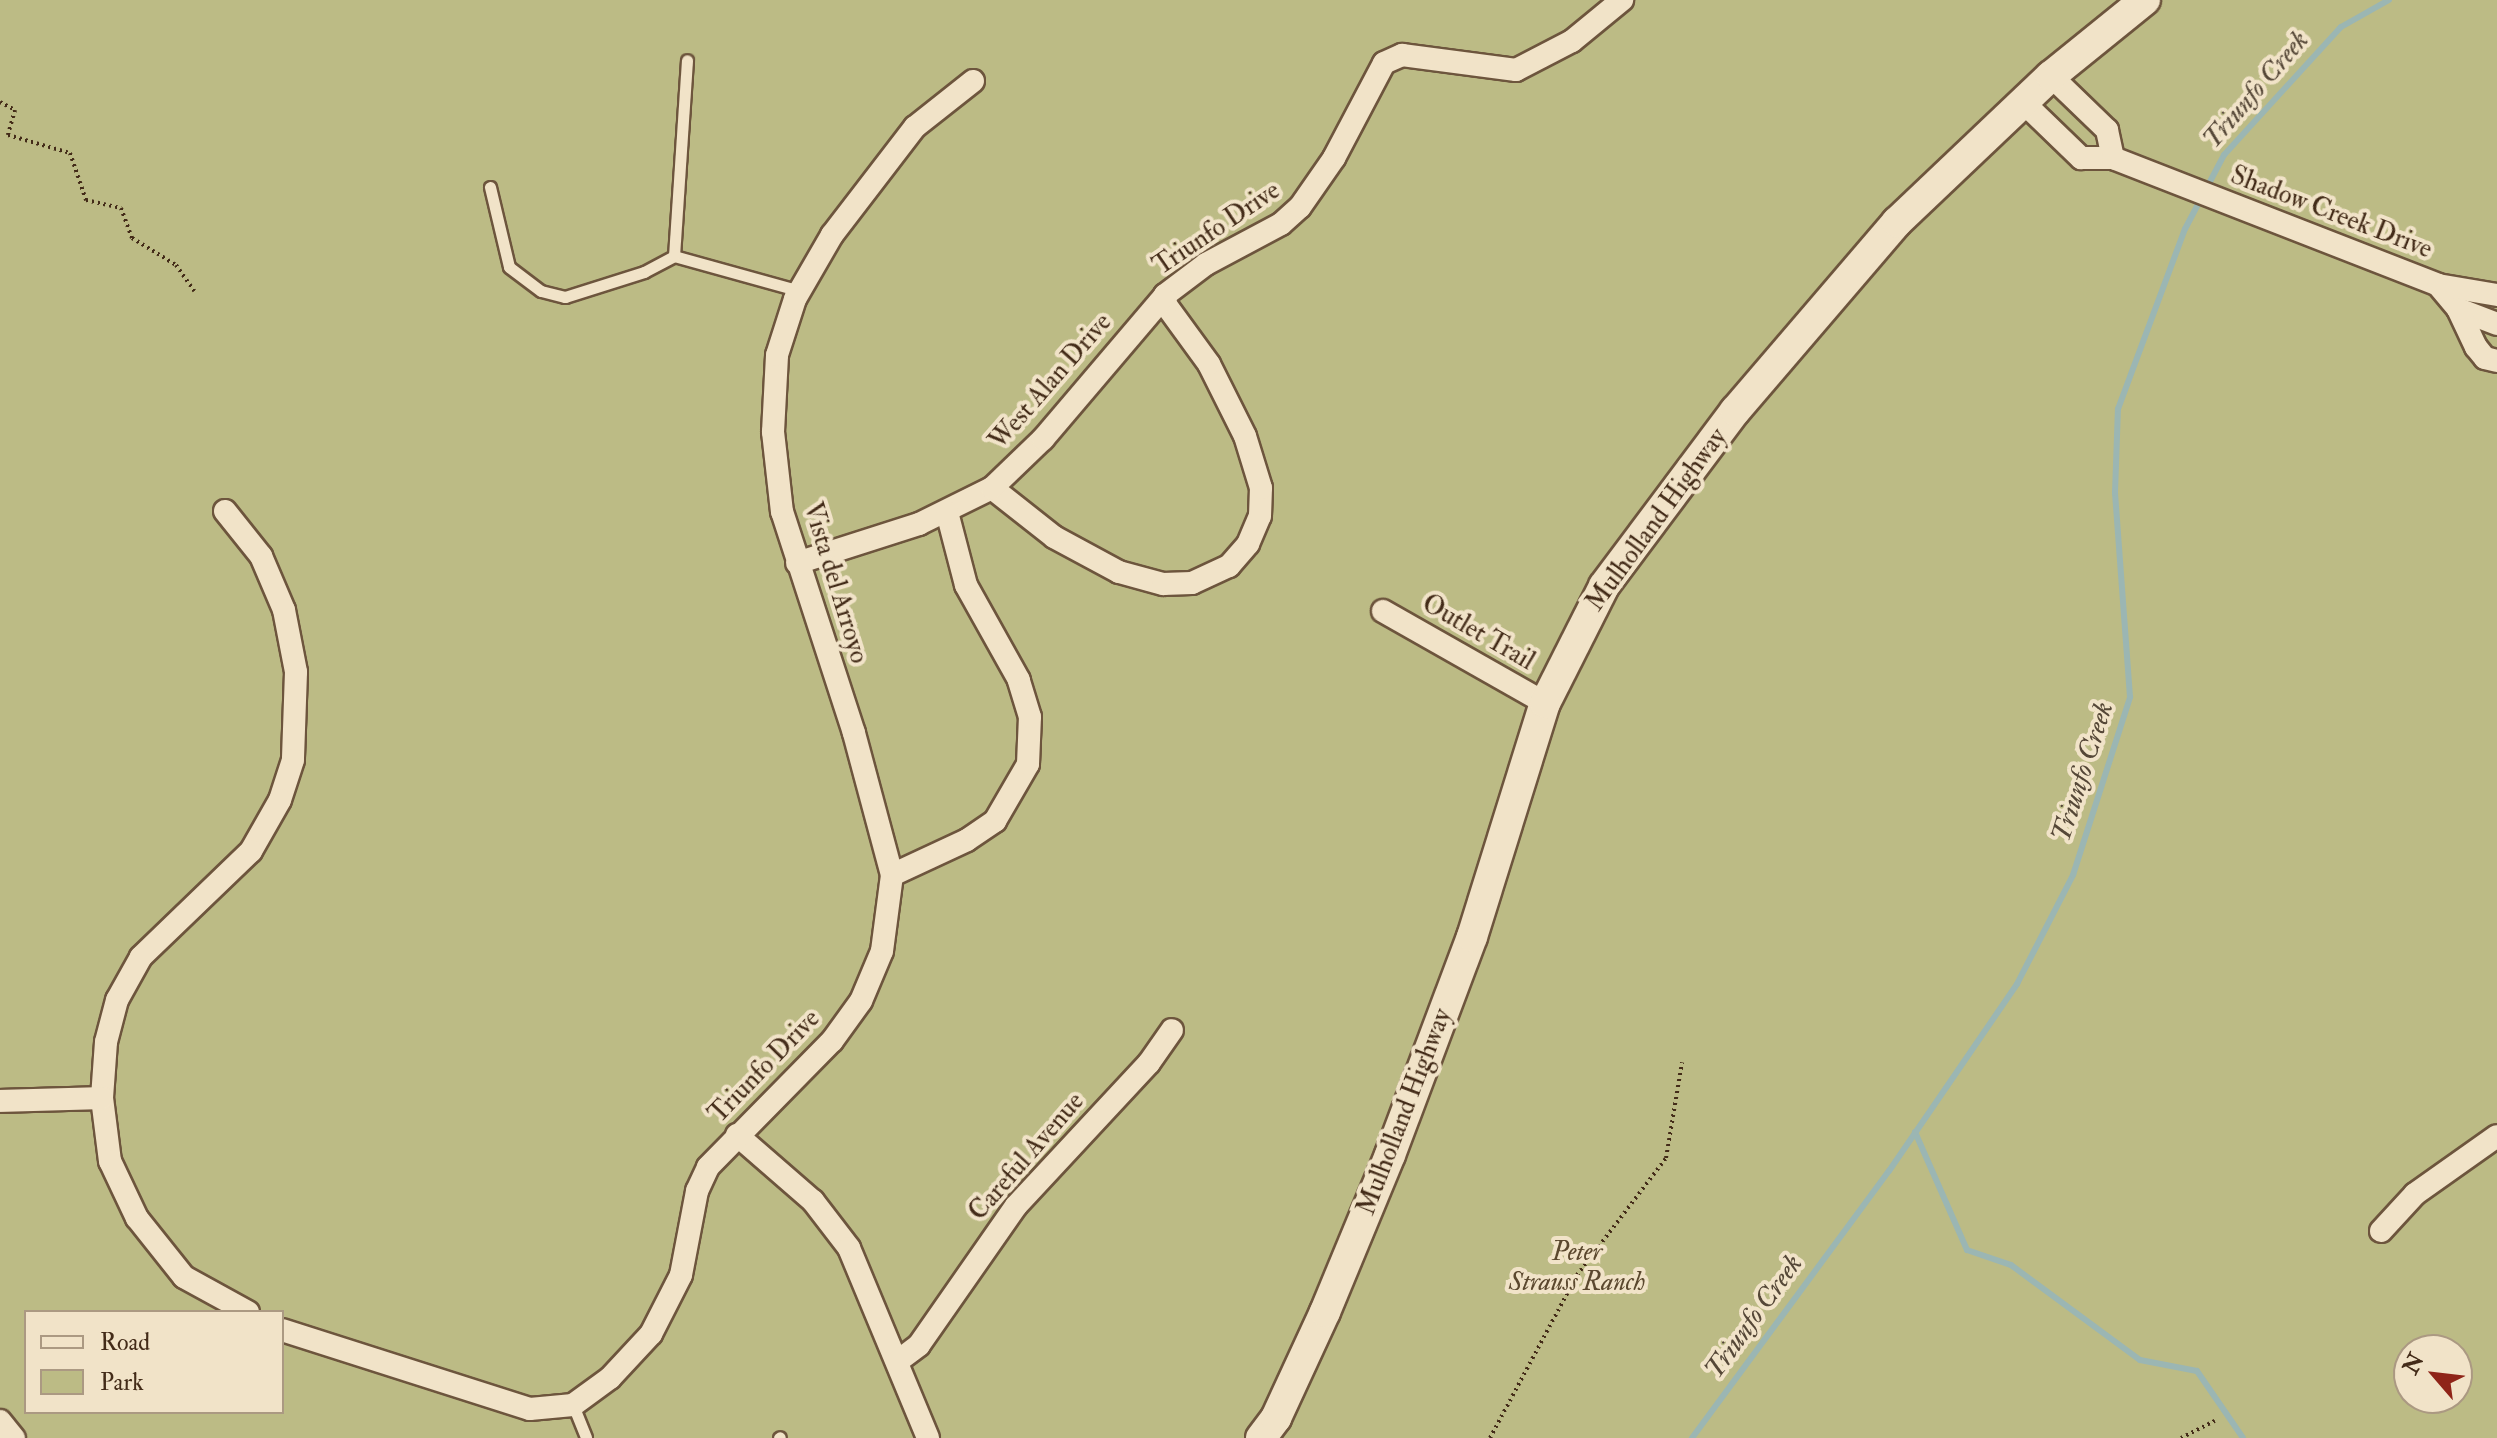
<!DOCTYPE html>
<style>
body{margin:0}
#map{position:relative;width:2497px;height:1438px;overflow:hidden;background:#ead4ab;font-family:"IM FELL Double Pica",serif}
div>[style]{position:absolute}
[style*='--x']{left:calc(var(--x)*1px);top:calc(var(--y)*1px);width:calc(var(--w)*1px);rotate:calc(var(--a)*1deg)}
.green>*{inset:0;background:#bcbb85}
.stream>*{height:6px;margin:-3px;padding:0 3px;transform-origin:3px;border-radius:3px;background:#9bb6b3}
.path>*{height:4px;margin-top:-2px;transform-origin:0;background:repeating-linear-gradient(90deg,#432b18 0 2px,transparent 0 6px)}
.roads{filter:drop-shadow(2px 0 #6d553d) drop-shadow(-2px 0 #6d553d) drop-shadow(0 2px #6d553d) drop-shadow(0 -2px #6d553d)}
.lane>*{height:11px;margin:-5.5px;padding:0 5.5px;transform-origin:5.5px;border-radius:5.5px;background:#f1e3c8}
.street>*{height:22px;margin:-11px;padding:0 11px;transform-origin:11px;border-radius:11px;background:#f1e3c8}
.secondary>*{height:30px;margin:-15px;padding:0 15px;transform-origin:15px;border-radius:15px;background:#f1e3c8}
span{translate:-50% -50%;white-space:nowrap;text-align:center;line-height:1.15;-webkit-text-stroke:8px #f1e3c8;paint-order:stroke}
.street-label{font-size:26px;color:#432b18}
.park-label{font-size:26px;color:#5b482e;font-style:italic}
.water-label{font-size:28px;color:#554737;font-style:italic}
.legend{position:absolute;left:24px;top:1310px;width:260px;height:104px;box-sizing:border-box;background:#f1e3c8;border:2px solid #ab9982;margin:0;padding:10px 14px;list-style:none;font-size:24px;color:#432b18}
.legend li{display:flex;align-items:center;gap:16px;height:40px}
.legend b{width:40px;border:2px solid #ab9982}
.north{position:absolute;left:2393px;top:1334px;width:80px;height:80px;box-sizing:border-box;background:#f1e3c8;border:2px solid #ab9982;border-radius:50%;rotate:298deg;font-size:22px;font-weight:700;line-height:32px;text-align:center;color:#432b18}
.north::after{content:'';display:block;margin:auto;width:28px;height:36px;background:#8f2418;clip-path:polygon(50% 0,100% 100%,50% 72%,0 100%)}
</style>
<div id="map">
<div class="green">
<i style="clip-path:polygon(evenodd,0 0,2497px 0,2497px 1438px,0 1438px,0 0,26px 1312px,282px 1312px,282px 1412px,26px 1412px,26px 1312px,0 0,2409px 1350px,2457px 1350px,2457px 1398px,2409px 1398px,2409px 1350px)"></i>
</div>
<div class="stream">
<i style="--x:1915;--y:1132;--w:129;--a:66.2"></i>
<i style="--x:1967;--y:1250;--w:46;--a:18.8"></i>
<i style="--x:2011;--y:1265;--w:160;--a:36.4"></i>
<i style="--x:2140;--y:1360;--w:58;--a:10.9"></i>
<i style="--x:2197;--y:1371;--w:81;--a:55.5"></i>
<i style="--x:1692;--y:1438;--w:332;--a:-53.6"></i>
<i style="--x:1889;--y:1171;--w:227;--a:-55.6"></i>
<i style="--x:2017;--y:984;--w:123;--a:-62.8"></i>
<i style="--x:2073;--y:875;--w:187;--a:-72.2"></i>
<i style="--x:2130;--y:697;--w:205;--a:-94.2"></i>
<i style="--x:2115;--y:493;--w:84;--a:-88"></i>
<i style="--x:2118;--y:409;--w:192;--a:-69.6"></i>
<i style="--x:2185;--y:229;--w:84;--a:-62.2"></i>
<i style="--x:2224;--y:155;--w:173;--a:-47.6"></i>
<i style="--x:2341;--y:27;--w:55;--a:-29.4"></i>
</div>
<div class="path">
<i style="--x:0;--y:102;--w:17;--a:28"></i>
<i style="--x:15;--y:110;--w:26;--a:106"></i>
<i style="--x:8;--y:135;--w:65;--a:16.2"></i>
<i style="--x:70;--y:153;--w:50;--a:71.2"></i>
<i style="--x:86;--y:200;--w:36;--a:13"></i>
<i style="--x:121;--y:208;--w:32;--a:70"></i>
<i style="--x:132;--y:238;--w:52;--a:31.5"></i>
<i style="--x:176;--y:265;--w:32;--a:55"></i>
<i style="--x:1490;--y:1438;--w:185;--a:-61.9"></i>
<i style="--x:1577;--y:1275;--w:147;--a:-52.7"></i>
<i style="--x:1666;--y:1158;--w:97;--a:-80.5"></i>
<i style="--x:2181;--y:1438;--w:38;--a:-27"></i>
</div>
<div class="roads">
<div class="lane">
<i style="--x:490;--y:187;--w:82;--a:76.6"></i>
<i style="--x:509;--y:267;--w:40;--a:37"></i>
<i style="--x:541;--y:291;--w:25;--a:14"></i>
<i style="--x:565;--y:297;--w:83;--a:-17.6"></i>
<i style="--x:644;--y:272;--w:34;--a:-28"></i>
<i style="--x:674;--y:256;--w:131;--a:15.5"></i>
<i style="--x:674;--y:256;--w:196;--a:-86.2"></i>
<i style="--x:573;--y:1405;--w:35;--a:68"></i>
<i style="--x:779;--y:1438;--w:1;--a:-45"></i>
</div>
<div class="street">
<i style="--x:2051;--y:76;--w:78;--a:44"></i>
<i style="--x:2107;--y:130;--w:29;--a:78"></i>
<i style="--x:2023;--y:102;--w:81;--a:44"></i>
<i style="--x:2081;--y:158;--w:32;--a:0"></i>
<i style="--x:2113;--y:158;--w:349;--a:21.3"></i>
<i style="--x:2438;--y:285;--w:60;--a:9.6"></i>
<i style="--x:2438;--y:285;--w:31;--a:50"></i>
<i style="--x:2458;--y:309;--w:42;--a:21"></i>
<i style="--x:2458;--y:309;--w:42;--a:64.7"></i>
<i style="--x:2476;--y:347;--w:14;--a:51"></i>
<i style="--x:2485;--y:358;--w:12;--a:14"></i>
<i style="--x:992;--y:488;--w:79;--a:38.3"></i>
<i style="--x:1054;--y:537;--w:74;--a:28.3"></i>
<i style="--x:1119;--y:572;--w:46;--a:15.3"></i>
<i style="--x:1163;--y:584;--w:29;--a:-2"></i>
<i style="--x:1192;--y:583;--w:41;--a:-24.7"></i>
<i style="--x:1229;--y:566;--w:29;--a:-49"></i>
<i style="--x:1248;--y:544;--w:30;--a:-67"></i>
<i style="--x:1260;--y:516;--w:28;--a:-88"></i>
<i style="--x:1261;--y:488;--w:54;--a:-107.1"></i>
<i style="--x:1245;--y:436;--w:80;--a:-116.6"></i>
<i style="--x:1209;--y:364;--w:73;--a:-126.1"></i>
<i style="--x:1166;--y:305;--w:10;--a:-96"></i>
<i style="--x:1165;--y:295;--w:51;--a:-37.1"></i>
<i style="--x:1206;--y:264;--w:85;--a:-28.1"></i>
<i style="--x:1281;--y:224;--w:25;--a:-42"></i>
<i style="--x:1300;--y:207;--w:60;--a:-55.2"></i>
<i style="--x:1334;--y:158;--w:107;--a:-62.2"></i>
<i style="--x:1384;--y:63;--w:20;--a:-24"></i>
<i style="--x:1402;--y:55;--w:115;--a:7.5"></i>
<i style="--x:1516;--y:70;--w:63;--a:-27.4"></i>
<i style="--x:1572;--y:41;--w:65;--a:-39.4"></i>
<i style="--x:225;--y:511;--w:58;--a:51.3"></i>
<i style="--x:261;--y:556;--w:59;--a:66.9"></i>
<i style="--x:284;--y:610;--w:63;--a:79"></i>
<i style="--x:296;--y:672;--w:88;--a:92"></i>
<i style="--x:293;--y:760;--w:42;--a:108"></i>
<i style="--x:280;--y:800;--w:59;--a:119.6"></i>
<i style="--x:251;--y:851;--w:153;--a:136.1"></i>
<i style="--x:141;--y:957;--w:49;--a:119.2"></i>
<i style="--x:117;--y:1000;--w:43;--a:104.7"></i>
<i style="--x:106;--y:1042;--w:56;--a:94.1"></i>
<i style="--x:102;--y:1098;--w:64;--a:82.8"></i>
<i style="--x:110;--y:1161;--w:63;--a:64.7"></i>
<i style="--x:137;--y:1218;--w:75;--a:51.5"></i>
<i style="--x:184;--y:1277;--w:73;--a:28.7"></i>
<i style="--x:797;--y:563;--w:128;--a:-17.7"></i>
<i style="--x:919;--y:524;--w:81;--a:-26.3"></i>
<i style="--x:992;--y:488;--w:71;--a:-43.9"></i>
<i style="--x:1043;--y:439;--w:185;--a:-49.6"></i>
<i style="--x:1383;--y:611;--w:186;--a:29.6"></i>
<i style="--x:892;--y:875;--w:147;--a:-105"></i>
<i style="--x:854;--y:733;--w:232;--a:-108"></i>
<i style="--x:782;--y:512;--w:81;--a:-96.4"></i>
<i style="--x:773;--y:432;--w:77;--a:-87"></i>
<i style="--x:777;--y:355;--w:59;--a:-72.2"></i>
<i style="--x:795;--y:299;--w:74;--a:-60"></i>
<i style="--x:832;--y:235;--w:136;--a:-52.5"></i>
<i style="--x:915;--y:127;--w:74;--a:-38.4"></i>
<i style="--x:0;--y:1101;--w:102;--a:-1.7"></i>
<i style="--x:737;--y:1135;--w:101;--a:41"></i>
<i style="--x:813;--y:1201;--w:59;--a:52.5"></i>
<i style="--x:849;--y:1248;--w:206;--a:67.4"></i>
<i style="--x:2381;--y:1231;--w:50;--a:-47.4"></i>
<i style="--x:2415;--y:1194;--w:100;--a:-35.3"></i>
<i style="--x:282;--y:1330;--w:260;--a:17.7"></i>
<i style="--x:530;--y:1409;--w:43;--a:-5.3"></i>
<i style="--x:573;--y:1405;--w:46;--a:-36.1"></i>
<i style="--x:610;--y:1378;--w:60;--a:-47"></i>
<i style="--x:651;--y:1334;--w:66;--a:-63"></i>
<i style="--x:681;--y:1275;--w:86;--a:-79.2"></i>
<i style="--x:697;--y:1191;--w:26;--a:-65"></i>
<i style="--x:708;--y:1167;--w:177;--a:-45.5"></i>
<i style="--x:832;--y:1041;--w:49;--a:-54.1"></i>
<i style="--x:861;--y:1001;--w:54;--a:-67.2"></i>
<i style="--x:882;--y:951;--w:77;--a:-82.5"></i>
<i style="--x:892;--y:875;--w:83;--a:-25"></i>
<i style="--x:967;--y:840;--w:34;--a:-34"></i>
<i style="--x:995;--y:821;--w:66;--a:-59.9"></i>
<i style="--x:1028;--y:764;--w:47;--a:-87.6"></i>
<i style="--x:1030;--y:717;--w:39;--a:-107"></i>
<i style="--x:1019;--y:680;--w:109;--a:-119.2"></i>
<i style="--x:966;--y:585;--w:75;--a:-104.6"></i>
<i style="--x:898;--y:1361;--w:26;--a:-37"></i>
<i style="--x:919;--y:1345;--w:169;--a:-55.1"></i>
<i style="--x:1016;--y:1206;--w:195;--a:-47.1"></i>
<i style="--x:1149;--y:1063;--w:40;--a:-55.1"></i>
<i style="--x:0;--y:1421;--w:22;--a:51"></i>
</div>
<div class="secondary">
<i style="--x:1261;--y:1438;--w:25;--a:-53"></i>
<i style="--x:1276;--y:1418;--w:117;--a:-65.2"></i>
<i style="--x:1325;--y:1312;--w:170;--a:-67.5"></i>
<i style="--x:1390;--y:1155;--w:233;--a:-69.4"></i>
<i style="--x:1472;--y:937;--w:245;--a:-72.7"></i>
<i style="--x:1545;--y:703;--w:131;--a:-63.2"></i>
<i style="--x:1604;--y:586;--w:219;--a:-53.2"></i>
<i style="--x:1735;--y:411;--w:249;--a:-49.4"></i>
<i style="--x:1897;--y:222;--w:212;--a:-43.5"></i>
<i style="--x:2051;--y:76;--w:121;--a:-39"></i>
</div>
</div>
<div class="street-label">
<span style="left:2331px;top:213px;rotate:21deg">Shadow Creek Drive</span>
<span style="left:1217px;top:229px;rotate:-34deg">Triunfo Drive</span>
<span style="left:1051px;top:382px;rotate:-49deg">West Alan Drive</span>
<span style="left:1657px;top:520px;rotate:-54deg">Mulholland Highway</span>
<span style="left:835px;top:583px;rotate:73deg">Vista del Arroyo</span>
<span style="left:1478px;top:633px;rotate:30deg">Outlet Trail</span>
<span style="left:765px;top:1067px;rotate:-46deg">Triunfo Drive</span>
<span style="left:1405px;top:1112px;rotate:-69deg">Mulholland Highway</span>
<span style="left:1027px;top:1157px;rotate:-49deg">Careful Avenue</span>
</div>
<div class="park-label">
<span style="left:1577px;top:1268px">Peter<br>Strauss Ranch</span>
</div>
<div class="water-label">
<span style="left:2256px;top:90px;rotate:-49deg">Triunfo Creek</span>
<span style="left:2083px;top:772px;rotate:-72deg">Triunfo Creek</span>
<span style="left:1754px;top:1317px;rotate:-54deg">Triunfo Creek</span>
</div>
<ul class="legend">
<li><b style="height:10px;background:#f1e3c8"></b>Road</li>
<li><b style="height:22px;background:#bcbb85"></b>Park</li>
</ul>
<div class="north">N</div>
</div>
